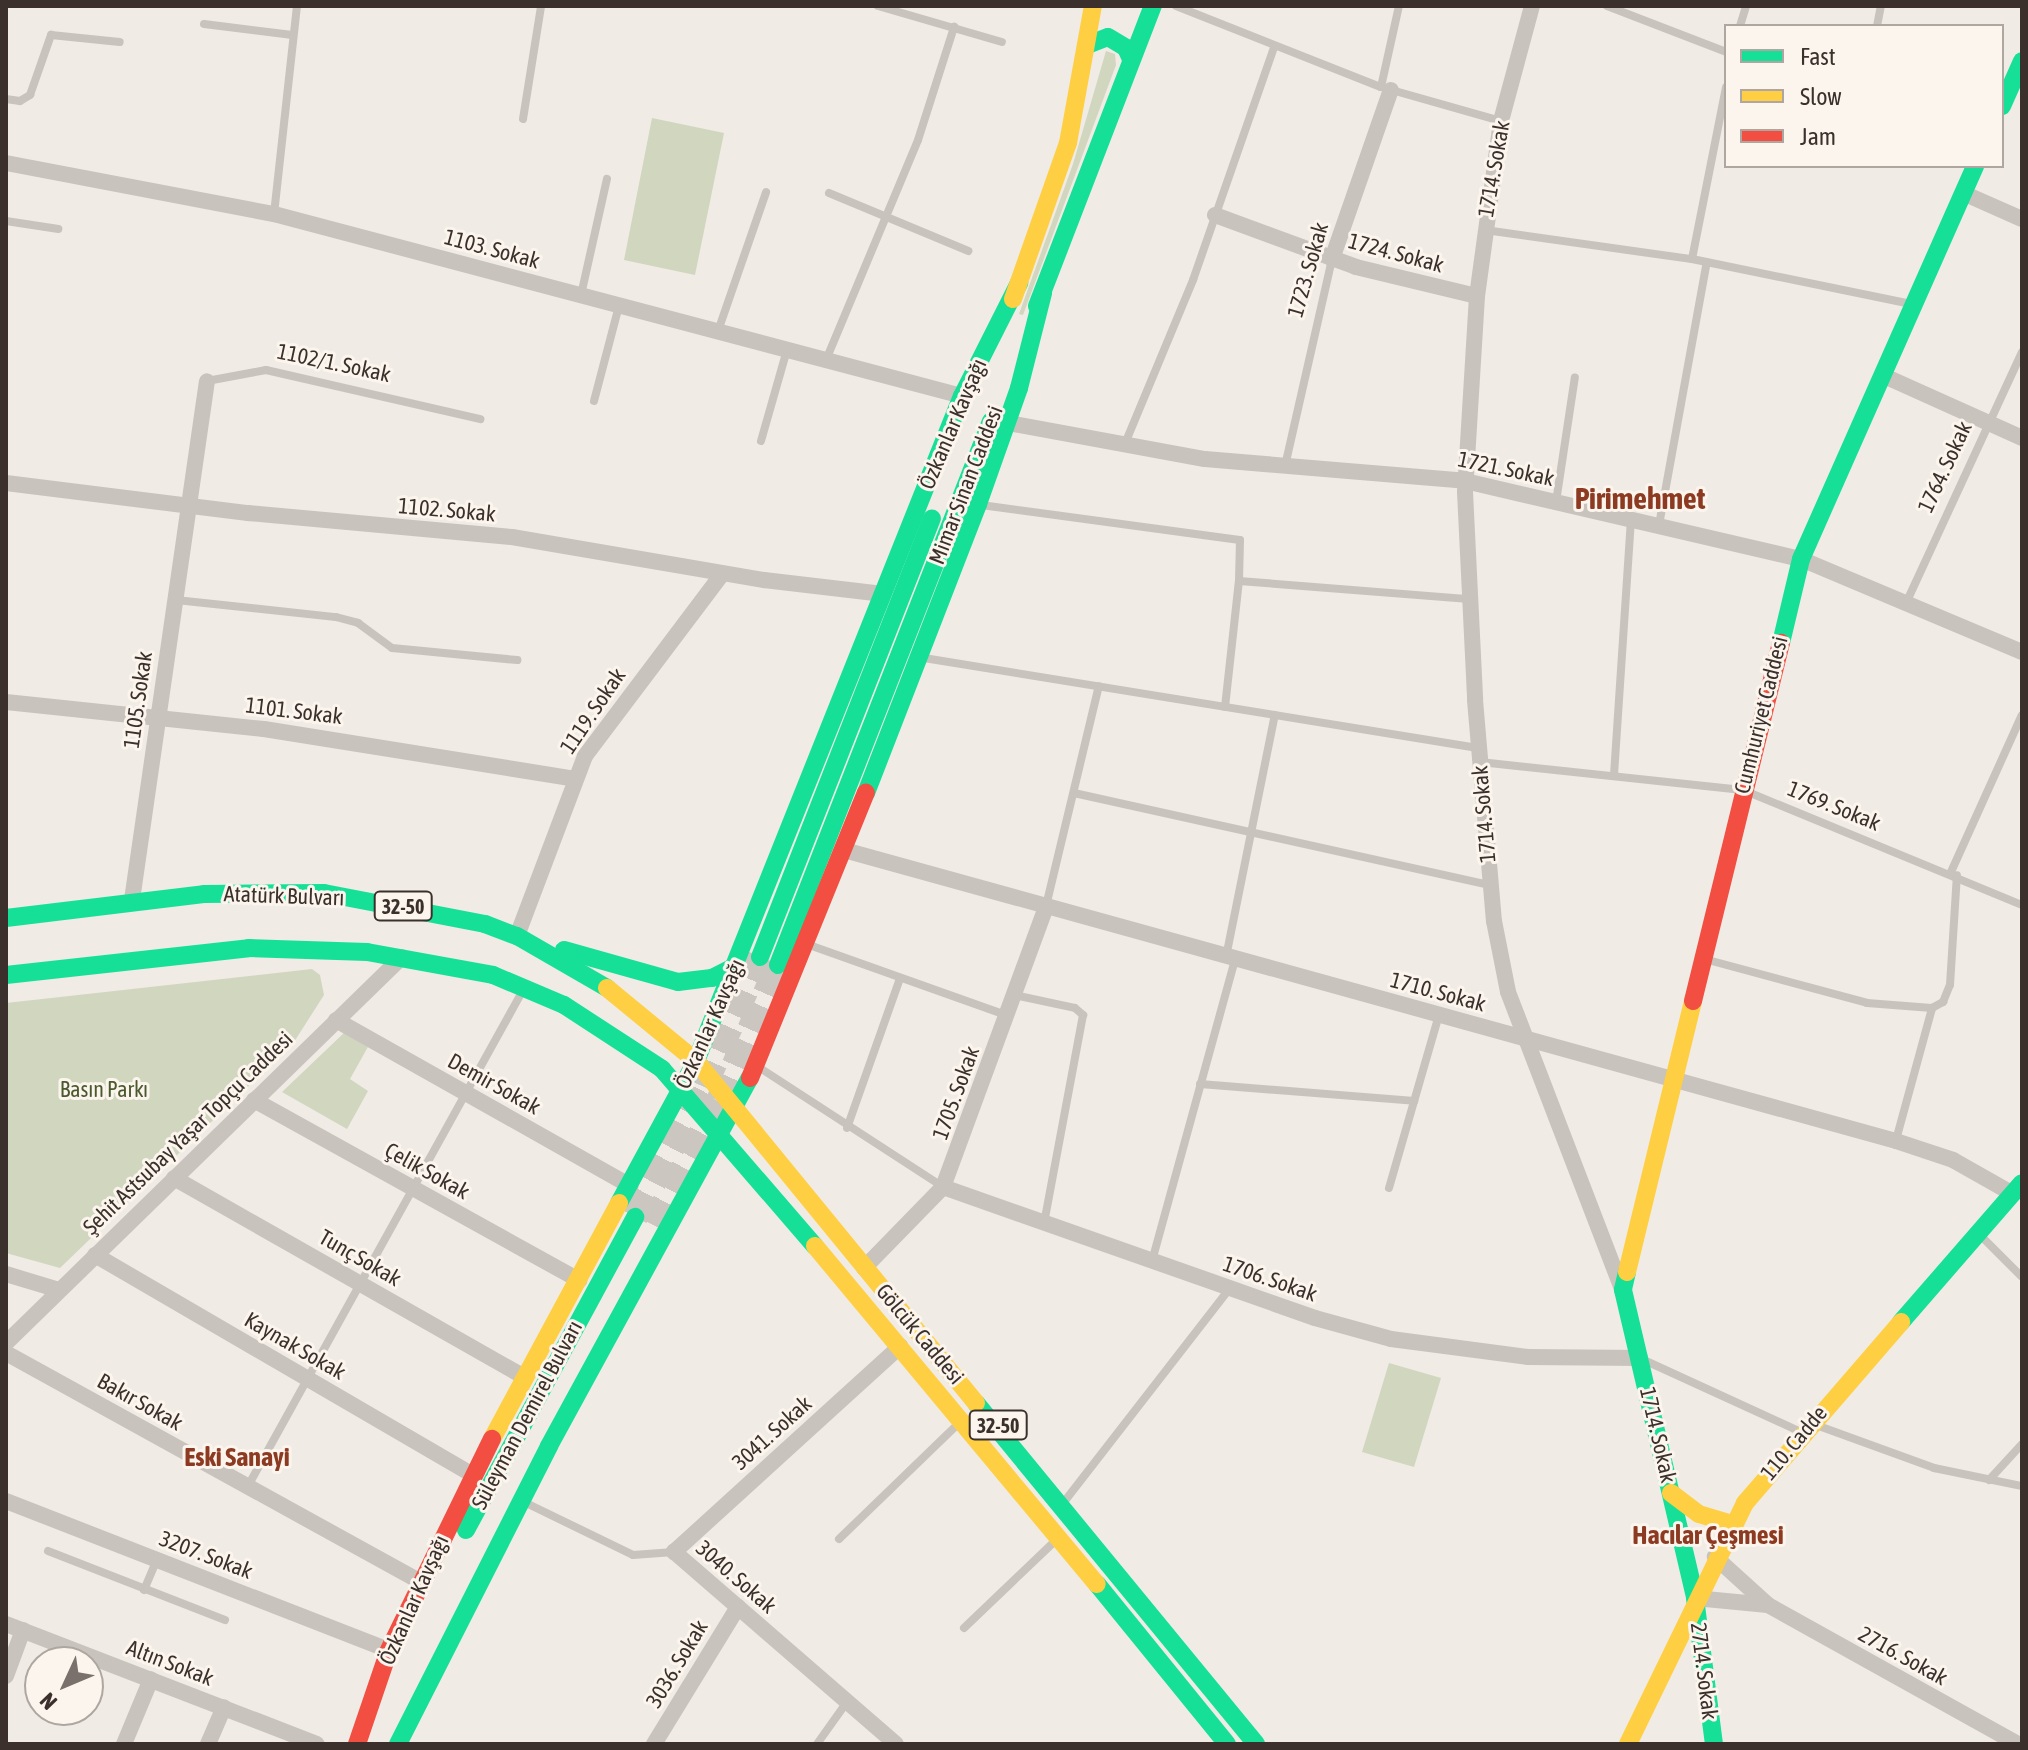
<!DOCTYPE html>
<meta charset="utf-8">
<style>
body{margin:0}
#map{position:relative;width:2028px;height:1750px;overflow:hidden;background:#f0ebe5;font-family:"Asap Condensed",sans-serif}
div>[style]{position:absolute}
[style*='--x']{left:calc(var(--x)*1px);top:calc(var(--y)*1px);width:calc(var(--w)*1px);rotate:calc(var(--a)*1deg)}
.green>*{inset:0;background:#d1d6bf}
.primary-tunnel>*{height:26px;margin-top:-13px;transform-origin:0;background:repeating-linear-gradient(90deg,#ccc6c0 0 26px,transparent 0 39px)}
.lane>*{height:8px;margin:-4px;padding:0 4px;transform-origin:4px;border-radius:4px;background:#c9c3be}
.street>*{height:16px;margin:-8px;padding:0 8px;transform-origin:8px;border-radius:8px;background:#c9c3be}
.fast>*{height:18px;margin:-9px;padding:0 9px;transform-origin:9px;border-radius:9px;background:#16e098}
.slow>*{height:18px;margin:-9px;padding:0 9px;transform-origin:9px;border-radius:9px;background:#ffcf43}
.jam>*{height:18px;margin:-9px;padding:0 9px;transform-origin:9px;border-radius:9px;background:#f24e42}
span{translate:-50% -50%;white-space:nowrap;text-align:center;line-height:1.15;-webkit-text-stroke:6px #fbf5ee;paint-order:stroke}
.shield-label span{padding:2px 6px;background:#fbf5ee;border:2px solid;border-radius:6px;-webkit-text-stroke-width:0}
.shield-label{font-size:20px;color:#3b302b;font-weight:700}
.street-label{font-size:22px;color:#3b302b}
.park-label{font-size:22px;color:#4a5a2e}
.quarter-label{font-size:26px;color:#8c3b22;font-weight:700}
.district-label{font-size:30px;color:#8c3b22;font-weight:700}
.frame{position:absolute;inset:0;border:8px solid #3b302b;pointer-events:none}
.legend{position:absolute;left:1724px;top:24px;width:280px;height:144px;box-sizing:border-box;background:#fbf5ee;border:2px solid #aea6a0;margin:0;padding:10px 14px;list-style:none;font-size:24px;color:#3b302b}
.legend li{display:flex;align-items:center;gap:16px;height:40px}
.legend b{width:40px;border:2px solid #aea6a0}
.north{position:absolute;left:24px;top:1646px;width:80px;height:80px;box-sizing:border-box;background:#fbf5ee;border:2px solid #aea6a0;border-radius:50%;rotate:226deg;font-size:22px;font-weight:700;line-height:32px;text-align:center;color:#3b302b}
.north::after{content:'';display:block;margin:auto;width:28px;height:36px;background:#7a716c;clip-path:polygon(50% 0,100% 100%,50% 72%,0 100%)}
</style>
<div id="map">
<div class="green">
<i style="clip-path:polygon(1106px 51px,1115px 54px,1116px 65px,1023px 315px,1019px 314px,1073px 164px)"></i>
<i style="clip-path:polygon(652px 118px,724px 133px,695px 275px,624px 260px)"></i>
<i style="clip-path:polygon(312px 969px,320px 975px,324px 995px,294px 1042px,60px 1268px,6px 1253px,6px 1003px)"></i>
<i style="clip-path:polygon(346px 1031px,369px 1045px,350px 1079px,368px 1091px,347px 1129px,282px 1092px)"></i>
<i style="clip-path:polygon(1389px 1363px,1441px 1378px,1414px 1467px,1362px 1452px)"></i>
</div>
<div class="primary-tunnel">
<i style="--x:635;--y:1217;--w:147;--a:-62"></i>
<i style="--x:704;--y:1087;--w:142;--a:-66.7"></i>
<i style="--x:653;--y:1225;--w:140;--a:-62"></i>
<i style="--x:719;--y:1101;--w:148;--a:-66.5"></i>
</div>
<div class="lane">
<i style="--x:878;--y:6;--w:129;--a:16.2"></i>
<i style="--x:1176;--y:6;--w:220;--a:21.6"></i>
<i style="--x:1381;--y:87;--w:125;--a:15.8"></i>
<i style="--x:1607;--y:6;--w:128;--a:21.1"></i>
<i style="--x:204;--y:24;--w:89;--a:7.1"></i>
<i style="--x:1740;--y:26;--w:21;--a:-73"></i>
<i style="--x:1877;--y:26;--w:20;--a:-79"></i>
<i style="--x:1381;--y:87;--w:83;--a:-77.5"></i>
<i style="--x:6;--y:99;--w:14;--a:8"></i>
<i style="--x:20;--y:101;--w:12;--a:-31"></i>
<i style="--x:30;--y:95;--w:64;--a:-70.7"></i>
<i style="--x:51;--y:35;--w:69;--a:5.8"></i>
<i style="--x:523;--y:119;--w:114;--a:-80.9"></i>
<i style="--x:829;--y:193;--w:151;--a:22.6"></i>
<i style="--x:274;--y:214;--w:209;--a:-83.7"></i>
<i style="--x:6;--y:221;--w:53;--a:8.7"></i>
<i style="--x:1485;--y:230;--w:209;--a:8"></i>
<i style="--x:1692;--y:259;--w:225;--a:11.6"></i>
<i style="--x:1692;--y:259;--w:175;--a:-78.8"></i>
<i style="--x:581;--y:295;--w:119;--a:-77.4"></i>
<i style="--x:718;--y:331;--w:147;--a:-70.9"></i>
<i style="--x:826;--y:360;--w:238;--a:-67.3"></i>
<i style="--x:918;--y:140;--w:119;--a:-72.3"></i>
<i style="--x:207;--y:381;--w:60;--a:-10.6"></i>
<i style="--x:266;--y:370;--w:220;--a:12.9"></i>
<i style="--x:594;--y:401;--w:98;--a:-75.3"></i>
<i style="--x:761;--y:441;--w:95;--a:-74.1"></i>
<i style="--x:1124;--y:446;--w:180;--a:-67.4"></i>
<i style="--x:1193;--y:280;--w:247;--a:-70.8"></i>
<i style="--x:1285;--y:466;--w:212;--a:-77.2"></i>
<i style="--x:1556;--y:502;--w:126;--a:-81.4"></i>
<i style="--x:981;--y:505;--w:261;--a:7.7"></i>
<i style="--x:1240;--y:540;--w:41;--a:91.4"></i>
<i style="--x:1239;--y:581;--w:231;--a:4.5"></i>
<i style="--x:1659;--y:525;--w:267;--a:-79.7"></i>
<i style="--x:176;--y:600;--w:161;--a:6.1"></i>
<i style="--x:336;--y:617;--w:23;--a:15"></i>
<i style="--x:358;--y:623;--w:42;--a:36.3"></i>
<i style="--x:392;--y:648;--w:126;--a:5.5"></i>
<i style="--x:1907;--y:601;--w:274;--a:-65.2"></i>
<i style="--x:924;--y:658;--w:561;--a:9.23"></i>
<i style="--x:1225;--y:707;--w:127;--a:-83.7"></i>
<i style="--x:1480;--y:762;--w:264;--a:6.1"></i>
<i style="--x:1743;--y:790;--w:302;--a:22.4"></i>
<i style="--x:1614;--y:775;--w:257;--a:-86.2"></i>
<i style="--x:1074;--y:793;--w:426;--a:12.5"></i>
<i style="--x:1951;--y:872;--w:172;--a:-65.7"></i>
<i style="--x:1046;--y:906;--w:226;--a:-76.5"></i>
<i style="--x:812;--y:946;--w:206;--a:19.6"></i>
<i style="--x:1226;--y:957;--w:247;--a:-78.6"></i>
<i style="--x:1708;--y:960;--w:165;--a:15.1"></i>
<i style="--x:1867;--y:1003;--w:65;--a:4.4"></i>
<i style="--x:1014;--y:995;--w:62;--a:12"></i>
<i style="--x:1075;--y:1008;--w:11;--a:41"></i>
<i style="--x:1083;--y:1015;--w:213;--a:100.6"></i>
<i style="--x:760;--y:1068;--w:218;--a:33"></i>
<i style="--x:1200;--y:1084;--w:215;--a:4.5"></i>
<i style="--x:847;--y:1128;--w:159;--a:-70.5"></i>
<i style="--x:1896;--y:1140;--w:137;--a:-74.7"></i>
<i style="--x:1932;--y:1008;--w:13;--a:-29"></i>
<i style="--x:1943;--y:1002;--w:18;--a:-68"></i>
<i style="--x:1950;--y:985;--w:110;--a:-86.4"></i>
<i style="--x:1389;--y:1188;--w:180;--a:-73.9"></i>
<i style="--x:1980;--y:1235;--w:59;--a:45"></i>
<i style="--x:1152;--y:1261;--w:313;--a:-74.6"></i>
<i style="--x:1646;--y:1361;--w:170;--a:24.6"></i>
<i style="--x:1816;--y:1425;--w:126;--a:20"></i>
<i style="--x:1934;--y:1468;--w:90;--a:11.6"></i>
<i style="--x:1989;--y:1480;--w:49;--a:-47.5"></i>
<i style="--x:248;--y:1486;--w:567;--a:-60.99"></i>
<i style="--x:524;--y:1502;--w:121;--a:25.9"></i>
<i style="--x:633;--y:1555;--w:41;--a:-4.2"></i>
<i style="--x:1064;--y:1502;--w:269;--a:-52.2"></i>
<i style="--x:839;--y:1539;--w:167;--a:-44"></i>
<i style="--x:48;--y:1551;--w:190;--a:21.3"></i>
<i style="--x:144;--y:1590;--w:33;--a:-67"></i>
<i style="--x:964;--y:1628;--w:127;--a:-43.7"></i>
<i style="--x:817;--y:1744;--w:52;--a:-54.5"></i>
</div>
<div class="street">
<i style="--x:1532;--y:6;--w:119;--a:105.1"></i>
<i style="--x:1501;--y:121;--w:177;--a:97.8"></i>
<i style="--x:1477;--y:296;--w:196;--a:93.5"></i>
<i style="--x:1465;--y:492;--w:208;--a:87.2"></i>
<i style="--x:1475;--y:700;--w:222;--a:85.1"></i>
<i style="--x:1494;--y:921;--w:72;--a:78.8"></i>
<i style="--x:1508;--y:992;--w:318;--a:69"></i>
<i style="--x:6;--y:163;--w:273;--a:10.8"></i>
<i style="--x:274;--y:214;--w:712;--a:14.82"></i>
<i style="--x:1963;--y:193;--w:64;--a:23.8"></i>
<i style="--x:1215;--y:215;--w:150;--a:20.2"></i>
<i style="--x:1356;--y:267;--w:124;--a:13.5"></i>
<i style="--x:1332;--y:259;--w:179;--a:-70.8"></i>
<i style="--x:1882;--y:375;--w:154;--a:24.2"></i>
<i style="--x:1008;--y:423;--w:200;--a:10.4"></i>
<i style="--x:1205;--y:459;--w:261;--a:4.8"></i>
<i style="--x:1465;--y:481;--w:345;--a:13.1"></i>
<i style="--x:1801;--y:559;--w:240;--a:22.8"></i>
<i style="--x:6;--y:483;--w:244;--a:7.1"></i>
<i style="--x:248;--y:513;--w:265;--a:5.2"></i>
<i style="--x:512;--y:537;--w:256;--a:9.7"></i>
<i style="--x:764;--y:580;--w:120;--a:6.7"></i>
<i style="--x:6;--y:702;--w:259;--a:6"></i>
<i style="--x:264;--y:729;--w:315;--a:9.1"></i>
<i style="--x:844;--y:850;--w:1092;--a:15.46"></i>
<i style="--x:1896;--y:1141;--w:60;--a:18.4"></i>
<i style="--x:1953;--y:1160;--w:69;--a:29.5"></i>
<i style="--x:132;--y:900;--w:524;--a:-81.78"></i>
<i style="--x:517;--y:936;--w:192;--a:-69.3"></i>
<i style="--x:585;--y:756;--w:228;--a:-53"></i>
<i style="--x:336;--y:1020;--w:338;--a:29.4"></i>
<i style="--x:254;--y:1100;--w:372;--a:29"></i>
<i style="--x:174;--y:1178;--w:403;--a:29.6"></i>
<i style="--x:943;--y:1187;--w:394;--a:19.4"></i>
<i style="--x:1315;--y:1318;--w:79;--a:15.4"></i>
<i style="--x:1391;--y:1339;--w:138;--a:7.5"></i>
<i style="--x:1528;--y:1357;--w:112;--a:0.5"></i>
<i style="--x:95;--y:1255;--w:437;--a:30.2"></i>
<i style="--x:864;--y:1268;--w:113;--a:-45.7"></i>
<i style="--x:943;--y:1187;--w:298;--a:-69.8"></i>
<i style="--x:6;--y:1274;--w:55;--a:16.8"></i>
<i style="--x:6;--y:1343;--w:553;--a:-44.27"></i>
<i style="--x:6;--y:1353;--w:473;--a:28.9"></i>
<i style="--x:6;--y:1501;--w:411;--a:21.3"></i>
<i style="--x:1695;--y:1598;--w:73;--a:5.5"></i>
<i style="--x:1768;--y:1605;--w:72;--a:-137.8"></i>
<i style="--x:1768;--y:1605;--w:286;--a:29.1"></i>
<i style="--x:6;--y:1624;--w:333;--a:21.1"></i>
<i style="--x:6;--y:1676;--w:49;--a:-69.7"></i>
<i style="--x:124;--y:1744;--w:70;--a:-67.4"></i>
<i style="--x:208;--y:1744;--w:40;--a:-66.6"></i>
<i style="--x:654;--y:1744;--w:161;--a:-58.5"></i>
<i style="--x:896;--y:1744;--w:294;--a:-139.1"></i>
<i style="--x:674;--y:1552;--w:306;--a:-42.3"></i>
</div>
<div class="fast">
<i style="--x:1087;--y:45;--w:22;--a:-21"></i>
<i style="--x:1108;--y:37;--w:21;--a:31"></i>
<i style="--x:1126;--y:48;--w:12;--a:66"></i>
<i style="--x:2002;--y:106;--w:49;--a:-66"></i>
<i style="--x:1037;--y:306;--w:322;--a:-68.9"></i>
<i style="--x:1781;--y:643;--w:86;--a:-76.6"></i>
<i style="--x:1801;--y:559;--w:430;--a:-66.1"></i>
<i style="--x:866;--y:793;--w:310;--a:-68.8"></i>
<i style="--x:978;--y:504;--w:123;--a:-70.5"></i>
<i style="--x:1019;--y:388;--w:98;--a:-75.8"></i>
<i style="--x:6;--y:918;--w:199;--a:-6.9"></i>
<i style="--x:204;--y:894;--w:120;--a:-0.5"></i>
<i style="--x:324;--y:893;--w:164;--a:10.9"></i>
<i style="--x:485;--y:924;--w:34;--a:21"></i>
<i style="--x:517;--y:936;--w:104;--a:30"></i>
<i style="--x:564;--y:950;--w:118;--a:15.7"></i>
<i style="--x:678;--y:982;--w:34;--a:-7"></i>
<i style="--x:712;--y:978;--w:27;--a:-27"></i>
<i style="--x:760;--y:957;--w:471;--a:-68.6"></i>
<i style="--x:778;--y:965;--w:584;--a:-68.62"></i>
<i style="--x:6;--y:975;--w:244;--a:-6.3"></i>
<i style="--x:249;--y:948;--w:118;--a:1.9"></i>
<i style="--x:367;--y:952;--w:128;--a:10.3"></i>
<i style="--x:493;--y:975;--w:77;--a:22.9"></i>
<i style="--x:564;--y:1005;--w:117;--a:33.1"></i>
<i style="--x:662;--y:1069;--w:234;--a:49.2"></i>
<i style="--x:619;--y:1203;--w:162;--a:-61.5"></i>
<i style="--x:696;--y:1061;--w:716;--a:-68.2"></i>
<i style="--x:962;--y:396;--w:127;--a:-63.2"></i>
<i style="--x:1627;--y:1272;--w:18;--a:103"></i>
<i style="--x:1623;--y:1290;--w:316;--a:76.8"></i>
<i style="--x:1695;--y:1598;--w:147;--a:82.6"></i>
<i style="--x:1901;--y:1322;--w:184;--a:-49"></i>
<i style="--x:976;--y:1403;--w:441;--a:50.6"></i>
<i style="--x:466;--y:1530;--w:356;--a:-61.6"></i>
<i style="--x:1097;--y:1584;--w:206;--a:50.9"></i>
<i style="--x:398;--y:1744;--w:334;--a:-63.1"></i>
<i style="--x:549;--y:1446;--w:419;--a:-61.4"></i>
</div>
<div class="slow">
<i style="--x:1013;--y:299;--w:165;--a:-70.6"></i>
<i style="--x:1068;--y:143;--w:139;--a:-79.7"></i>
<i style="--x:607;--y:988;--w:115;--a:39.4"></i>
<i style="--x:696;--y:1061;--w:442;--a:50.7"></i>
<i style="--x:815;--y:1246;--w:440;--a:50.2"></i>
<i style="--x:1627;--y:1272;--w:279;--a:-76.3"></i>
<i style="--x:492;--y:1439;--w:268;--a:-61.7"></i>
<i style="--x:1671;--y:1493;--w:35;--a:37"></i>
<i style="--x:1699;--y:1514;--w:34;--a:17"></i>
<i style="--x:1628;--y:1744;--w:268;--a:-64.1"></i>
<i style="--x:1745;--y:1503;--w:239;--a:-49.2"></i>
</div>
<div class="jam">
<i style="--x:1693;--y:1001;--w:369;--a:-76.2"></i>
<i style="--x:750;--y:1078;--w:308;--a:-67.9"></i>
<i style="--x:357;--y:1744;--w:99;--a:-71.2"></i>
<i style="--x:389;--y:1650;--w:235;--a:-64"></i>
</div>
<div class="shield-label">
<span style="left:403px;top:906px">32-50</span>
<span style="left:998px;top:1425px">32-50</span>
</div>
<div class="street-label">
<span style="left:1494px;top:169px;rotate:-80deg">1714. Sokak</span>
<span style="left:492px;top:249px;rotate:15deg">1103. Sokak</span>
<span style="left:1396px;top:253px;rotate:15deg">1724. Sokak</span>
<span style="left:1308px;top:270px;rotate:-74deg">1723. Sokak</span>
<span style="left:334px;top:363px;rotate:12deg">1102/1. Sokak</span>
<span style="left:953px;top:424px;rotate:-67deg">Özkanlar Kavşağı</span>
<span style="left:1945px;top:467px;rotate:-65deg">1764. Sokak</span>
<span style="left:1506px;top:469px;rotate:12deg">1721. Sokak</span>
<span style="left:966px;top:485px;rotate:-69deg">Mimar Sinan Caddesi</span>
<span style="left:447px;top:510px;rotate:5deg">1102. Sokak</span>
<span style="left:138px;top:700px;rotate:-82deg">1105. Sokak</span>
<span style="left:294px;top:711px;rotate:7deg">1101. Sokak</span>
<span style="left:593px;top:711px;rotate:-56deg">1119. Sokak</span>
<span style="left:1761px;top:715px;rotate:-76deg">Cumhuriyet Caddesi</span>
<span style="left:1834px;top:806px;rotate:22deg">1769. Sokak</span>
<span style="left:1484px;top:814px;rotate:-95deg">1714. Sokak</span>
<span style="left:284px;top:896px;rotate:2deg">Atatürk Bulvarı</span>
<span style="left:1438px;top:992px;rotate:15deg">1710. Sokak</span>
<span style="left:710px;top:1024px;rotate:-66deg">Özkanlar Kavşağı</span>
<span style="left:494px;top:1084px;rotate:29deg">Demir Sokak</span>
<span style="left:956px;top:1093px;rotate:-70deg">1705. Sokak</span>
<span style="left:188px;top:1133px;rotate:-44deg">Şehit Astsubay Yaşar Topçu Caddesi</span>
<span style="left:427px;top:1171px;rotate:29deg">Çelik Sokak</span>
<span style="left:360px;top:1258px;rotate:30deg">Tunç Sokak</span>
<span style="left:1270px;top:1279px;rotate:19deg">1706. Sokak</span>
<span style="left:920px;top:1334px;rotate:50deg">Gölcük Caddesi</span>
<span style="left:295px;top:1346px;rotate:30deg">Kaynak Sokak</span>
<span style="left:140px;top:1402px;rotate:29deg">Bakır Sokak</span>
<span style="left:527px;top:1415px;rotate:-62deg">Süleyman Demirel Bulvarı</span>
<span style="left:772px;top:1433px;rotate:-42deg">3041. Sokak</span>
<span style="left:1658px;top:1435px;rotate:77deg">1714. Sokak</span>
<span style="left:1794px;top:1443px;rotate:-50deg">110. Cadde</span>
<span style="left:206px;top:1555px;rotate:21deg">3207. Sokak</span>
<span style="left:736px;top:1577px;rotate:41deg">3040. Sokak</span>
<span style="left:414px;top:1600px;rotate:-66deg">Özkanlar Kavşağı</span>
<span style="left:1903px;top:1656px;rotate:29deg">2716. Sokak</span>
<span style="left:170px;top:1663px;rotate:21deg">Altın Sokak</span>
<span style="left:677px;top:1664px;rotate:-59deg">3036. Sokak</span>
<span style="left:1704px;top:1671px;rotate:83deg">2714. Sokak</span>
</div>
<div class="park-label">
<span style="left:104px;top:1090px">Basın Parkı</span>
</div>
<div class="quarter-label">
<span style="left:237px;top:1458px">Eski Sanayi</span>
<span style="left:1708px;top:1536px">Hacılar Çeşmesi</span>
</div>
<div class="district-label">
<span style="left:1640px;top:498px">Pirimehmet</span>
</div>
<div class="frame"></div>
<ul class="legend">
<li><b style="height:10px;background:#16e098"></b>Fast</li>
<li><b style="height:10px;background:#ffcf43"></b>Slow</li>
<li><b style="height:10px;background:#f24e42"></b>Jam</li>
</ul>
<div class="north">N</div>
</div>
